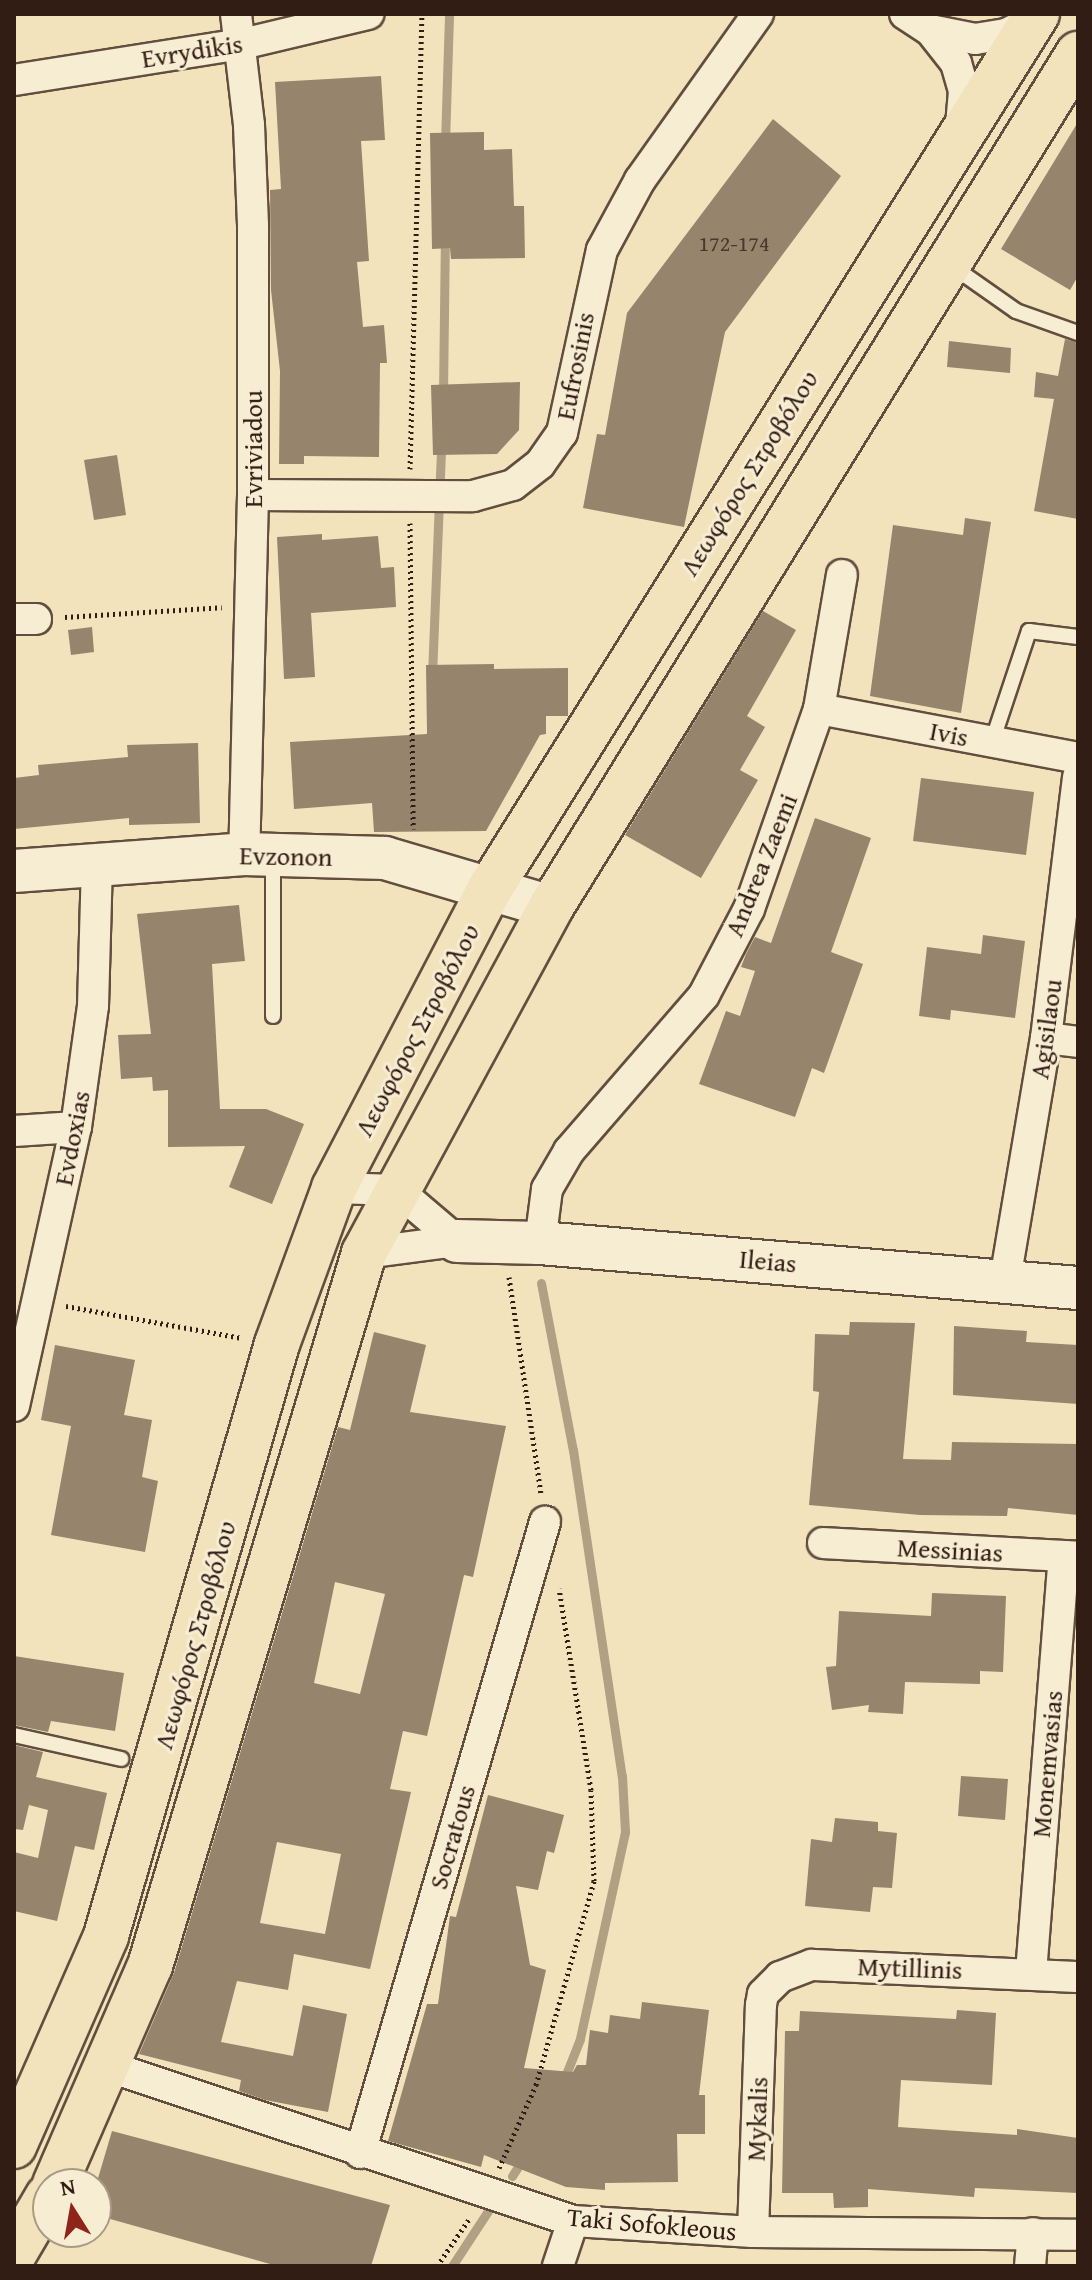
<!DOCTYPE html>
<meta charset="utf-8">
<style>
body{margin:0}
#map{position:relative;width:1092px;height:2280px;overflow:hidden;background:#f2e3bc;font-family:"Gentium Book Plus",serif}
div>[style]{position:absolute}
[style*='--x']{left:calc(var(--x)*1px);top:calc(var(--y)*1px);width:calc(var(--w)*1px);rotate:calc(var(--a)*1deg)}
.stream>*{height:9px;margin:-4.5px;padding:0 4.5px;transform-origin:4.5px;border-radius:4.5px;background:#b1a083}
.building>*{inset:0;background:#96846c}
.path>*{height:5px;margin-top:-2.5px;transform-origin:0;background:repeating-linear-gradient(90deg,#321d15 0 2px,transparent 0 6px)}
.roads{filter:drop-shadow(2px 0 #624e3f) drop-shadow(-2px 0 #624e3f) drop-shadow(0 2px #624e3f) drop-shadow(0 -2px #624e3f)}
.lane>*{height:14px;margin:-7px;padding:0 7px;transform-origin:7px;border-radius:7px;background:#f7edd3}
.street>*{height:30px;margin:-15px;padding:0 15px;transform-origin:15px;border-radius:15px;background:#f7edd3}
.secondary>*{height:42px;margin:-21px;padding:0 21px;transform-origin:21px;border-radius:21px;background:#f7edd3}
.primary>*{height:44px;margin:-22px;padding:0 22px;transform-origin:22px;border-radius:22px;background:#f2e3bc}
span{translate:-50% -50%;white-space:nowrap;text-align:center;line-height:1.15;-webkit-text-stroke:6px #f7edd3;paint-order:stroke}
.number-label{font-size:22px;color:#4b372b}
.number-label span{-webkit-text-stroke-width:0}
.street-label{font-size:26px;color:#321d15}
.frame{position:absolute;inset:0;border:16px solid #321d15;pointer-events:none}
.north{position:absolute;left:32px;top:2168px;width:80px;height:80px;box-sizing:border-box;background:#f7edd3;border:2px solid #a89a87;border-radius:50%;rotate:349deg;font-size:22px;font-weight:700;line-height:32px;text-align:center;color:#321d15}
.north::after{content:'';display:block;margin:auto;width:28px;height:36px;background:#8f2418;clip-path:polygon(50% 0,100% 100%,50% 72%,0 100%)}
</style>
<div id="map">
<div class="stream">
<i style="--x:445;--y:143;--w:129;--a:-88.2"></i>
<i style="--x:443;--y:395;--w:157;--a:-89.3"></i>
<i style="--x:432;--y:675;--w:229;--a:-87.7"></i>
<i style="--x:541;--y:1283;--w:170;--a:79.2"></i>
<i style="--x:573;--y:1450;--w:330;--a:81.5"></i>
<i style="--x:622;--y:1776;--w:56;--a:86.9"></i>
<i style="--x:625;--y:1832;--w:212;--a:102.3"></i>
<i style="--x:580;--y:2039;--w:46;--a:111.6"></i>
<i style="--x:512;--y:2176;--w:20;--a:-57"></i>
<i style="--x:452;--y:2266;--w:69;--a:-56.8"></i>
</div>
<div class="building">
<i style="clip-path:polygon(381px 76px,385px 140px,361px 141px,369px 261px,357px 262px,363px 327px,384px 325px,387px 363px,380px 363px,379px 457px,304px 456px,304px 464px,279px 464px,280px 371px,271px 290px,270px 190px,281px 189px,275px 82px)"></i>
<i style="clip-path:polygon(773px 119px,841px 176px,725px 332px,684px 527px,583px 508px,597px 434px,605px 435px,627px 313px)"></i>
<i style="clip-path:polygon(1078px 122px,1078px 276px,1070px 290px,1001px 249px)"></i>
<i style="clip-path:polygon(484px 132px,484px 150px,512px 149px,514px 206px,524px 206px,525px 258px,451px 259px,450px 248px,432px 249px,430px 133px)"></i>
<i style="clip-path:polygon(1065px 339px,1078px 343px,1078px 519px,1034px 511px,1054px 399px,1034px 397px,1036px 372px,1058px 376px)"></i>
<i style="clip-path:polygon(949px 341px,1011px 348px,1010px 373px,947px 367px)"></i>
<i style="clip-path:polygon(520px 382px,519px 430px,497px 454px,433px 455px,431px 385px)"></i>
<i style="clip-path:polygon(117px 455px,126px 515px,94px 520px,84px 460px)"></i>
<i style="clip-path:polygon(965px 518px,991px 522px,961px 713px,870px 696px,893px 525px,963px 535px)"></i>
<i style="clip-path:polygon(322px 534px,322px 540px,378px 536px,381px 568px,394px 567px,396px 607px,311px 613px,315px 677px,284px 679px,277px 537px)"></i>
<i style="clip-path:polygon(763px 611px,796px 630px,747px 716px,765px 727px,740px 770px,758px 780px,701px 878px,625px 835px)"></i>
<i style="clip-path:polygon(92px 627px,94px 652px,71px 655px,68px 630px)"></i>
<i style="clip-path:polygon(494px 664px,494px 669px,568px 668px,568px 716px,546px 716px,546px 734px,540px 735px,486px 831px,374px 832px,372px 803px,294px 809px,290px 742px,427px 734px,426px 665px)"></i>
<i style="clip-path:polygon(198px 743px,200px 823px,129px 825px,129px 818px,14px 829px,14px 778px,39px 775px,38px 765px,128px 757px,127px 745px)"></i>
<i style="clip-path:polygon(921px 778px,1034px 792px,1026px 855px,913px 841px)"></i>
<i style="clip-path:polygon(815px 818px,871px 838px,831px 952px,863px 964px,824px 1073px,812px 1068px,795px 1117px,699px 1084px,726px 1011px,740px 1016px,755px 971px,741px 967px,746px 954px,755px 937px,771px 943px)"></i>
<i style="clip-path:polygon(239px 905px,245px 961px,212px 964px,220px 1109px,266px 1109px,304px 1124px,272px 1204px,229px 1187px,245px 1146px,168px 1147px,168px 1090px,153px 1091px,152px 1077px,121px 1079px,118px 1035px,151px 1034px,137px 914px)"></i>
<i style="clip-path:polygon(983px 935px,1025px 941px,1015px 1018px,951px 1010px,950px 1020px,919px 1016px,927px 947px,981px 954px)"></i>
<i style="clip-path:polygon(850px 1322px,915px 1323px,903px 1459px,951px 1460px,952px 1442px,1078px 1444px,1078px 1515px,1008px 1508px,1007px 1516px,920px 1515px,809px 1505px,819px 1392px,813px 1391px,815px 1334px,849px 1335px)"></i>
<i style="clip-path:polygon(954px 1326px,1027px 1331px,1026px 1342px,1078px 1345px,1078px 1404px,953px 1395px)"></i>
<i style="clip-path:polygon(evenodd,374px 1332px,426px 1345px,410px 1412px,506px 1426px,473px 1577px,464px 1575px,427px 1736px,403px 1731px,390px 1789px,411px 1792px,370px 1969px,294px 1954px,288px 1990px,237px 1981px,221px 2042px,293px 2056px,303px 2005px,347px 2014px,328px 2112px,265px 2100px,239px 2091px,241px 2080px,139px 2054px,174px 1973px,338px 1427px,350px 1430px,374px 1332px,335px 1582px,385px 1594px,360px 1694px,314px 1683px,335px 1582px,374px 1332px,277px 1842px,341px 1854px,325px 1934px,260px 1923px,277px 1842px)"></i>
<i style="clip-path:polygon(55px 1345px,135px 1360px,124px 1415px,152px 1420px,142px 1477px,158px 1481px,145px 1552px,51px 1535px,71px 1426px,41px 1420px)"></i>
<i style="clip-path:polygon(932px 1593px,1006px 1596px,1003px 1672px,980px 1671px,980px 1684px,905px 1682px,903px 1714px,868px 1712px,869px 1705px,832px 1710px,826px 1667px,836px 1666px,839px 1611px,931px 1616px)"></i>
<i style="clip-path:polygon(14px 1656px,124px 1673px,115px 1731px,51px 1721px,48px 1732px,14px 1725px)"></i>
<i style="clip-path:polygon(14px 1745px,43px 1752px,36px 1777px,107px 1793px,94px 1850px,75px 1846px,57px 1921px,14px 1911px,14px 1852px,38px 1858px,48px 1810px,29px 1805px,23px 1830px,14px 1829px)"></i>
<i style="clip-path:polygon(961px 1776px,1008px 1779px,1005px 1820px,958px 1816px)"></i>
<i style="clip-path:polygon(488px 1795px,564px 1815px,554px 1853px,547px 1851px,538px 1890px,516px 1886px,530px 1965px,546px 1970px,524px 2068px,573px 2072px,577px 2065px,586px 2065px,590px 2030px,608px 2033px,610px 2015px,640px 2019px,642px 2002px,709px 2010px,699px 2095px,705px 2095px,705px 2134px,677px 2134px,678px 2182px,605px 2183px,605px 2190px,566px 2187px,484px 2155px,481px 2167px,388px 2141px,427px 2004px,438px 2004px,450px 1916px,456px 1917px)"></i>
<i style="clip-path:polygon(835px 1818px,878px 1822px,878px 1831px,897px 1833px,892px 1888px,873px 1887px,870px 1912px,805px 1906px,811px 1839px,832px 1842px)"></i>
<i style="clip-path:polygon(957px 2010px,996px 2013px,992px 2085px,901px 2080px,898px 2127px,1017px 2135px,1017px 2129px,1078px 2138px,1078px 2193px,975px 2188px,974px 2197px,868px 2189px,868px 2207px,834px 2208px,833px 2193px,782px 2193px,785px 2031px,799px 2031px,800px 2011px,956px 2019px)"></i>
<i style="clip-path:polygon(112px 2131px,390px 2205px,371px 2266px,277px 2266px,96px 2215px,96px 2185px)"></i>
</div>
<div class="path">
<i style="--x:410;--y:469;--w:455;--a:-88.5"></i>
<i style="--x:410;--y:523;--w:306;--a:89.4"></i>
<i style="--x:65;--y:617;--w:157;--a:-3.6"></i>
<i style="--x:509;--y:1277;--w:218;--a:81.6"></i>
<i style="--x:66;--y:1306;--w:179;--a:10.3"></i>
<i style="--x:499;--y:2168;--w:91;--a:-66"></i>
<i style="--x:536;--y:2085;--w:212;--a:-74.1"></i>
<i style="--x:594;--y:1881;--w:91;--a:-91.9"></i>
<i style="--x:591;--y:1790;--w:204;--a:-99"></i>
<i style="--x:437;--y:2266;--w:58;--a:-55.5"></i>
</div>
<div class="roads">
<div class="lane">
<i style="--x:952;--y:266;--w:78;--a:35.1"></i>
<i style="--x:1016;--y:311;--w:66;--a:19.5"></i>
<i style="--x:992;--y:742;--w:117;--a:-71.6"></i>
<i style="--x:1029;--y:631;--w:49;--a:7"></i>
<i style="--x:273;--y:1016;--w:156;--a:-90"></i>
<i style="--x:14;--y:1735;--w:110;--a:12.6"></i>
</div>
<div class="street">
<i style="--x:236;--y:14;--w:112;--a:83.3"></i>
<i style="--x:249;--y:125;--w:101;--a:87.7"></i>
<i style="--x:253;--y:226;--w:269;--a:90"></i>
<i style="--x:253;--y:495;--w:359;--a:91.4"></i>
<i style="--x:905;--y:14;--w:30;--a:33"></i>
<i style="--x:930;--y:30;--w:42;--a:51.8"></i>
<i style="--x:956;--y:63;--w:29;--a:74"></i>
<i style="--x:964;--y:91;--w:38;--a:95"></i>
<i style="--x:930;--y:30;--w:46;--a:11.3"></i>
<i style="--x:975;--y:39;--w:31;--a:-9"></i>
<i style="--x:1006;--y:34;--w:30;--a:-27"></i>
<i style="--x:14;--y:80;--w:231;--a:-9"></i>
<i style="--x:242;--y:44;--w:130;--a:-13.4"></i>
<i style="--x:253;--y:495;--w:220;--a:0.3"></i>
<i style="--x:473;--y:496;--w:41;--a:-15.4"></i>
<i style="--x:513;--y:485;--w:34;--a:-38"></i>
<i style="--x:540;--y:464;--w:38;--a:-55"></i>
<i style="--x:562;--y:433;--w:187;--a:-77.7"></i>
<i style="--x:602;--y:250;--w:80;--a:-61.5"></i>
<i style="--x:640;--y:180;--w:204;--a:-54.6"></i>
<i style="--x:14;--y:619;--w:22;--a:0"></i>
<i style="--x:819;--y:709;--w:264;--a:10.7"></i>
<i style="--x:1046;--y:1038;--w:32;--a:7"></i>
<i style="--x:14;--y:1131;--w:62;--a:-3.7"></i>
<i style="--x:334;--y:1188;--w:63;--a:1.8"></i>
<i style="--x:397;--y:1190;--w:79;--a:40.4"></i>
<i style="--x:540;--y:1243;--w:54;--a:-82.6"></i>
<i style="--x:547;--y:1189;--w:44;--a:-59.9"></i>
<i style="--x:569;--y:1151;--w:206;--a:-49.1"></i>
<i style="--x:704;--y:995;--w:97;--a:-62.4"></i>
<i style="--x:749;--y:909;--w:212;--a:-70.7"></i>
<i style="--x:819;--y:709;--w:136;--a:-80.3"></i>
<i style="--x:364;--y:1253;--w:94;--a:-7.4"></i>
<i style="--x:1005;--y:1280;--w:245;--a:-80.4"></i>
<i style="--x:1046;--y:1038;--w:263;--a:-83"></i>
<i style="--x:14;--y:1406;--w:286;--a:-77.5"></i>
<i style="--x:76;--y:1127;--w:122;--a:-82"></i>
<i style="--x:93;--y:1006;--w:141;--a:-88.4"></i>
<i style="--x:823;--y:1543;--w:255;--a:3.1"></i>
<i style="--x:1031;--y:1973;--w:418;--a:-85.5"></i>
<i style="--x:107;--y:2066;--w:491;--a:18.4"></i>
<i style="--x:573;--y:2221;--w:180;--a:3.5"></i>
<i style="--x:753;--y:2232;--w:325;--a:0.5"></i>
<i style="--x:360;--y:2153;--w:658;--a:-73.66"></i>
<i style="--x:753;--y:2232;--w:227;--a:-88"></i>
<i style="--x:761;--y:2005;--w:11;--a:-80"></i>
<i style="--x:763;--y:1994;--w:24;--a:-45"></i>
<i style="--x:780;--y:1977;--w:34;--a:-21"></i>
<i style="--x:812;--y:1965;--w:266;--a:2.6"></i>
<i style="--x:558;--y:2266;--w:47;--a:-71.6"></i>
<i style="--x:1030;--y:2266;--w:33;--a:-85"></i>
</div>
<div class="secondary">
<i style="--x:14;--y:871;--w:231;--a:-4.2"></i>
<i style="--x:244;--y:854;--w:141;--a:1.6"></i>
<i style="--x:385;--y:858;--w:173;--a:16.4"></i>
<i style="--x:457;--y:1241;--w:83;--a:1.4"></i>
<i style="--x:540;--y:1243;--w:540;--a:4.78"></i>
</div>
<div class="primary">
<i style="--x:14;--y:2146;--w:229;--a:-66.3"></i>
<i style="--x:106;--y:1936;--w:616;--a:-73.89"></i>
<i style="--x:277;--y:1344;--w:166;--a:-69.9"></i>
<i style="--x:334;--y:1188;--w:339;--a:-62.5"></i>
<i style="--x:491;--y:887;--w:1030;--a:-57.98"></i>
<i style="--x:55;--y:2184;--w:238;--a:-66.5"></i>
<i style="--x:150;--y:1966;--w:744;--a:-73.29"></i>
<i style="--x:364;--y:1253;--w:393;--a:-61.6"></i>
<i style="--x:551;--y:907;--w:1003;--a:-58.29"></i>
<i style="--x:14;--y:2254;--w:67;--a:-59.6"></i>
</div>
</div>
<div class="number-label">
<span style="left:734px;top:244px">172-174</span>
</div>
<div class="street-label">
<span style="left:192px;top:51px;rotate:-9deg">Evrydikis</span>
<span style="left:575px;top:366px;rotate:-79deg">Eufrosinis</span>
<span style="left:253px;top:449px;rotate:-90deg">Evriviadou</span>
<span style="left:749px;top:473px;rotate:-58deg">Λεωφόρος Στροβόλου</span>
<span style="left:949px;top:734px;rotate:11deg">Ivis</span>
<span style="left:286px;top:856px;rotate:1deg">Evzonon</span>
<span style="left:761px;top:865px;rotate:-68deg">Andrea Zaemi</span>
<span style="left:1046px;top:1029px;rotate:-82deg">Agisilaou</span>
<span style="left:417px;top:1030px;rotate:-62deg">Λεωφόρος Στροβόλου</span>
<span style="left:72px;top:1138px;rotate:-79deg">Evdoxias</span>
<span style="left:768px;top:1261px;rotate:5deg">Ileias</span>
<span style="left:950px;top:1550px;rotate:3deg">Messinias</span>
<span style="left:195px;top:1635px;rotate:-74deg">Λεωφόρος Στροβόλου</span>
<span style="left:1047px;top:1764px;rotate:-85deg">Monemvasias</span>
<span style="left:452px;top:1837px;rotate:-74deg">Socratous</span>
<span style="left:910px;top:1968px;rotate:2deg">Mytillinis</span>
<span style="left:757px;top:2119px;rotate:-88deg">Mykalis</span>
<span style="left:652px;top:2224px;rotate:5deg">Taki Sofokleous</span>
</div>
<div class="frame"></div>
<div class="north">N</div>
</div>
